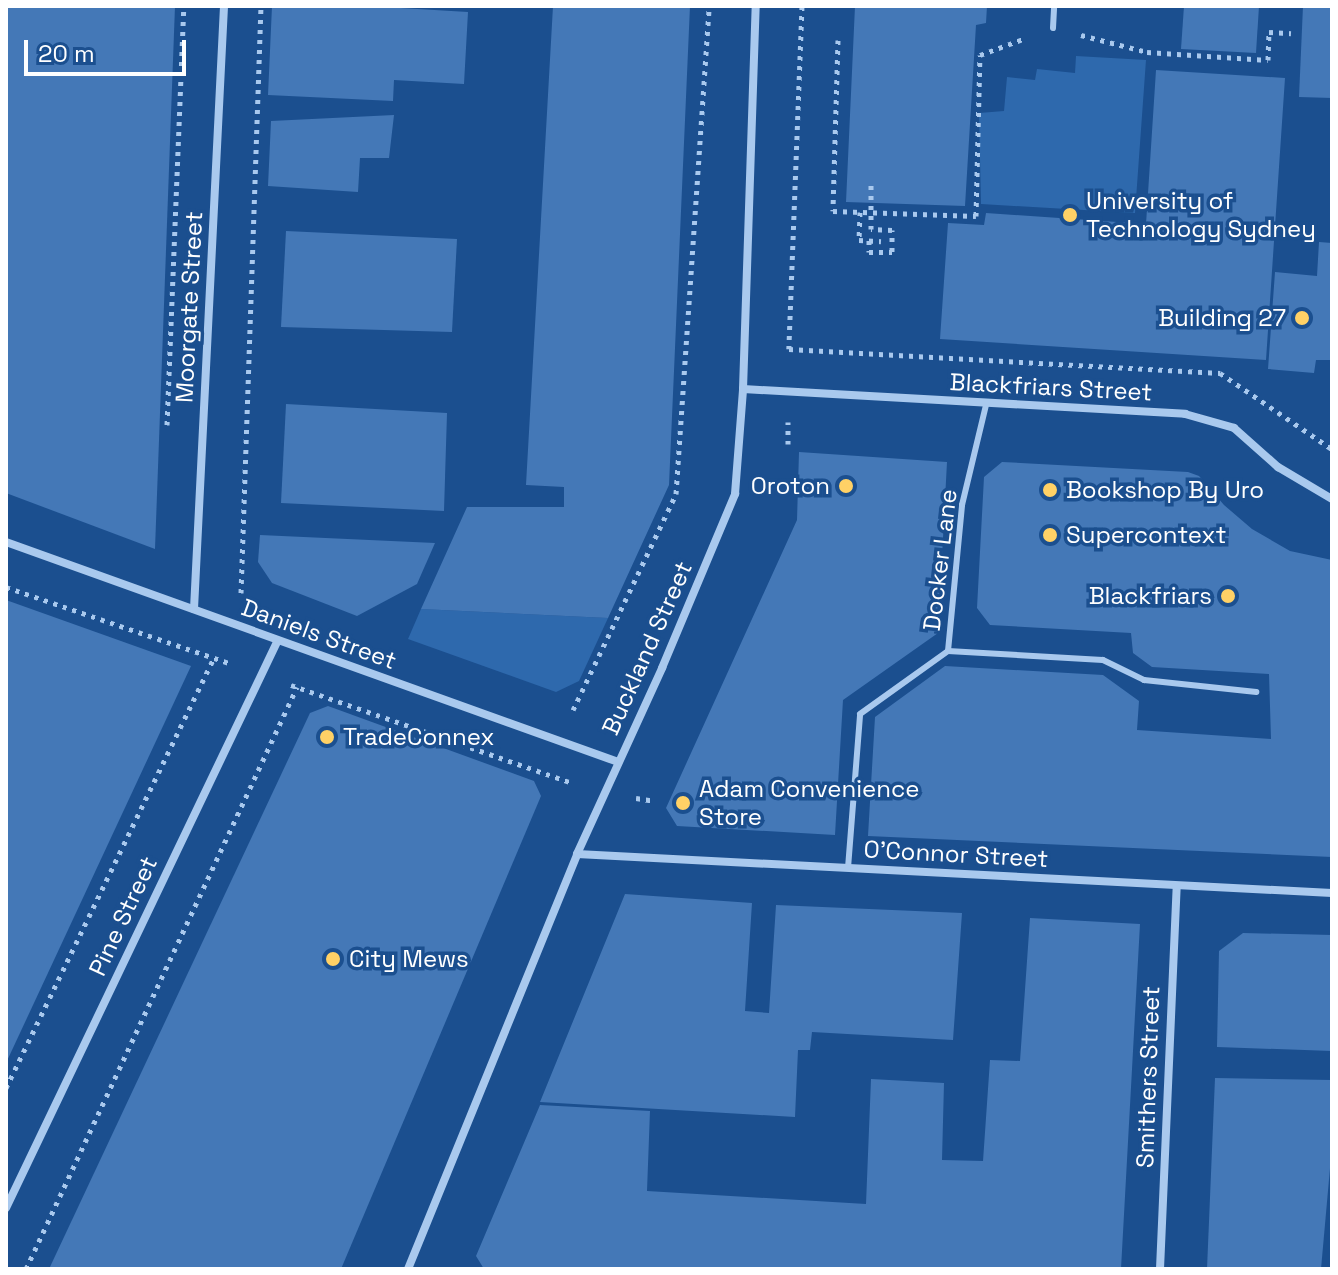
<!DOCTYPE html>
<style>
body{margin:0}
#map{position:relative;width:1338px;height:1275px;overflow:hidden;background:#1b4f8f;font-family:"Space Grotesk",sans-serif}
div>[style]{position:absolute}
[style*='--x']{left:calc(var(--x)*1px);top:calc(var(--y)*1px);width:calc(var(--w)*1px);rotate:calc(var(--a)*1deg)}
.green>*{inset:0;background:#2e69ad}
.building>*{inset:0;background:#4478b7}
.path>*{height:5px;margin-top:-2.5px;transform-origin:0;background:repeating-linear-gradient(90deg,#a9c9ee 0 4px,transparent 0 10px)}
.lane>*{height:6px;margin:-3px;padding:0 3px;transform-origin:3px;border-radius:3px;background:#a9c9ee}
.street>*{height:8px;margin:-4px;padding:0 4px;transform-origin:4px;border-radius:4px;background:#a9c9ee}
.path-bridge>*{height:5px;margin-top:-2.5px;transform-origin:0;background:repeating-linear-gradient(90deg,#a9c9ee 0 4px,transparent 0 10px)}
.dots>*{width:22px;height:22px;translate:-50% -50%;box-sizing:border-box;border:4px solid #1b4f8f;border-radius:50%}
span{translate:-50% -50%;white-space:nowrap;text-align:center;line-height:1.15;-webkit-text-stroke:7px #1b4f8f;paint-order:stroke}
.poi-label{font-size:24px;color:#fff}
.left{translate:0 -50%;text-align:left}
.right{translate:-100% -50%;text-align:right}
.street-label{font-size:24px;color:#fff}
.frame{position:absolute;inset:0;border:8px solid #fff;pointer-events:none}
.scale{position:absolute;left:24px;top:40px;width:162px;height:36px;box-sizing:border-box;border:4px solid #fff;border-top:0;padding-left:10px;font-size:24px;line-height:28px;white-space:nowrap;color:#fff;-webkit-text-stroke:6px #1b4f8f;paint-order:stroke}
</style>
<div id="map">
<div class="green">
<i style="clip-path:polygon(1076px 56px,1146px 60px,1135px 213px,981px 204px,979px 113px,1004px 111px,1007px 77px,1035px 80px,1037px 69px,1075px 73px)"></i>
<i style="clip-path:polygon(421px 609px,608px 618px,579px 681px,556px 692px,408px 639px)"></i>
</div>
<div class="building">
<i style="clip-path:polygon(6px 6px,175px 6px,155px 549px,6px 493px)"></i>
<i style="clip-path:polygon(272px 6px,367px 6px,468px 12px,464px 84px,394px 80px,393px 101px,268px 95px)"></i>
<i style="clip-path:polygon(553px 6px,690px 6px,669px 485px,608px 618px,421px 609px,467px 507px,564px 507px,564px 487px,526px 485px)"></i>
<i style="clip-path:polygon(855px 6px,987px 6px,986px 23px,976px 25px,965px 206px,846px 202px)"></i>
<i style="clip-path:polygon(1184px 6px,1259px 6px,1256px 53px,1181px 49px)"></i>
<i style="clip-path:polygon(1303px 6px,1332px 6px,1332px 98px,1299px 97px)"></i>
<i style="clip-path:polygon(1156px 70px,1285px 78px,1266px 360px,940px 339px,948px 223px,984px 225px,986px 213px,1146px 224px)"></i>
<i style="clip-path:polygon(394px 115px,389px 158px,360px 158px,358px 192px,268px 186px,271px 121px)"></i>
<i style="clip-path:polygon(286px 231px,457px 239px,452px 332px,281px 327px)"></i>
<i style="clip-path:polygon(1319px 242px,1332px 243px,1332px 360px,1316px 360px,1314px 373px,1268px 369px,1275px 272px,1317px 276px)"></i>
<i style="clip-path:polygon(286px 404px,447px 413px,444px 511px,281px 503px)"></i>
<i style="clip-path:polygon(799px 452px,947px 462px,938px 633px,843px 700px,835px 835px,677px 826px,666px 808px,797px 520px)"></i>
<i style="clip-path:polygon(1002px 462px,1188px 472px,1199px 476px,1224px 505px,1252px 529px,1290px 551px,1332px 560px,1332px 857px,868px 836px,875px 717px,945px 666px,1103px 675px,1139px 701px,1137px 730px,1271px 739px,1269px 674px,1152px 667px,1133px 653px,1131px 633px,990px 625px,977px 608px,984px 477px)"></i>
<i style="clip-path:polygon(260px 535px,435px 543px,417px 584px,357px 616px,272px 583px,258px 562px)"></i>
<i style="clip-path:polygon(6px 600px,191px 666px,6px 1063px)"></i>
<i style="clip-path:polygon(328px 706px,534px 781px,541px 796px,341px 1269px,49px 1269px,310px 713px)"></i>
<i style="clip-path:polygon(625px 894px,752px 903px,745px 1011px,769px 1013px,776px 905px,962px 913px,953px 1040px,812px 1032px,810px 1050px,798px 1050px,795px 1117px,540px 1102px)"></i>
<i style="clip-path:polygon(1030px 918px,1140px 924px,1121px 1269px,484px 1269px,476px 1256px,540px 1105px,650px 1111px,647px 1191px,866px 1204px,871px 1079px,944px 1083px,942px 1160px,983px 1161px,990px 1060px,1020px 1061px)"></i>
<i style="clip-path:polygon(1243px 933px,1332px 935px,1332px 1051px,1217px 1047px,1219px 951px)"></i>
<i style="clip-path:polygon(1215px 1078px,1332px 1080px,1332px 1146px,1321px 1269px,1207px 1269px)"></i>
</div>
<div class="path">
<i style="--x:802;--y:6;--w:343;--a:92.2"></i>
<i style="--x:789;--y:349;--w:432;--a:3.2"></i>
<i style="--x:1220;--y:373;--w:135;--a:34.2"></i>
<i style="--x:1081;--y:35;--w:68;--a:14.4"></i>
<i style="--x:1147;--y:52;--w:121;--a:3.8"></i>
<i style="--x:1268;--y:60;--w:28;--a:-88"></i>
<i style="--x:1269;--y:32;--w:22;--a:3"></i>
<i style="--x:838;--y:40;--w:171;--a:91.7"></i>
<i style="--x:833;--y:211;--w:143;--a:2"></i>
<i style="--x:976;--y:216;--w:161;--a:-88.6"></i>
<i style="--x:980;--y:55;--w:49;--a:-20.3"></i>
<i style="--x:860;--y:212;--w:28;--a:92"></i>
<i style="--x:859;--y:240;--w:22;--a:3"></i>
<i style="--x:869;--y:240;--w:12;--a:90"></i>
<i style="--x:869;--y:252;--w:23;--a:0"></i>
<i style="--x:892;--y:252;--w:22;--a:-90"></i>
<i style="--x:892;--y:230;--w:21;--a:-177"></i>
<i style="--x:167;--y:425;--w:419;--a:-87.7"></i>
<i style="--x:788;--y:444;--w:22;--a:-90"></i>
<i style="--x:6;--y:587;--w:239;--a:18.8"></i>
<i style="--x:241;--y:593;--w:587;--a:-88.05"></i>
<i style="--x:291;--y:685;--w:298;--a:19.2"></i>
<i style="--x:573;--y:710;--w:239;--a:-64.5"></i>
<i style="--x:676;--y:494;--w:489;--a:-86.1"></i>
<i style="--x:636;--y:798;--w:18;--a:9"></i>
<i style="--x:6;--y:1088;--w:478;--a:-64.2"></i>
<i style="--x:26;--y:1269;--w:642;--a:-65.03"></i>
</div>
<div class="lane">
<i style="--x:1053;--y:28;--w:22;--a:-87"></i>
<i style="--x:948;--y:651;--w:155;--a:3.3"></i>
<i style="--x:1103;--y:660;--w:46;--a:26"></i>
<i style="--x:1144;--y:680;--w:113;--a:6.1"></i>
<i style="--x:848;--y:868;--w:154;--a:-85.5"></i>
<i style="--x:860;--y:714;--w:108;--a:-35.6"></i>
<i style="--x:948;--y:651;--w:147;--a:-84.5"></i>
<i style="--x:962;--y:505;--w:103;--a:-76.5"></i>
</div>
<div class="street">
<i style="--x:743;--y:389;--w:443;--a:3.2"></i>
<i style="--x:1185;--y:414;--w:51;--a:15.9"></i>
<i style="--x:1234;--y:428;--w:59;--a:41.6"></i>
<i style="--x:1278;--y:467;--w:63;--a:30.7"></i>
<i style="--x:6;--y:542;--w:650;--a:19.77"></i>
<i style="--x:194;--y:609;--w:604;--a:-87.15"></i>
<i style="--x:577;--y:854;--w:756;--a:2.96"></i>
<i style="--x:6;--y:1208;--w:628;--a:-64.41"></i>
<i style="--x:408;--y:1269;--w:448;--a:-67.8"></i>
<i style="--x:577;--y:854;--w:205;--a:-65.4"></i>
<i style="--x:662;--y:668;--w:189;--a:-67.2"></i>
<i style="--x:735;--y:494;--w:105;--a:-85.6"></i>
<i style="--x:743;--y:389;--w:383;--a:-88.1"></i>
<i style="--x:1160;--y:1269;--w:383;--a:-87.5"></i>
</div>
<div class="path-bridge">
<i style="--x:871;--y:229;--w:48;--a:-90"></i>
</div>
<div class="dots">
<i style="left:1070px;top:215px;background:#ffd166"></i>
<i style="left:1302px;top:318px;background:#ffd166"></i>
<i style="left:846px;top:486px;background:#ffd166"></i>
<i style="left:1050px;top:490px;background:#ffd166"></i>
<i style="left:1050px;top:535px;background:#ffd166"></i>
<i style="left:1228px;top:596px;background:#ffd166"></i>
<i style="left:327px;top:737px;background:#ffd166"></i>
<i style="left:683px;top:803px;background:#ffd166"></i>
<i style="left:333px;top:959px;background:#ffd166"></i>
</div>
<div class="poi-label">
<span class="left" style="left:1086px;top:215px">University of<br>Technology Sydney</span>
<span class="right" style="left:1286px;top:318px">Building 27</span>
<span class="right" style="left:830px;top:486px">Oroton</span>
<span class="left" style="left:1066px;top:490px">Bookshop By Uro</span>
<span class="left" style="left:1066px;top:535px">Supercontext</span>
<span class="right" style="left:1212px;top:596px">Blackfriars</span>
<span class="left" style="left:343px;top:737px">TradeConnex</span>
<span class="left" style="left:699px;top:803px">Adam Convenience<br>Store</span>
<span class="left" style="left:349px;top:959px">City Mews</span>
</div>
<div class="street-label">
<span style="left:189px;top:307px;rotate:-87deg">Moorgate Street</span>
<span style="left:1051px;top:387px;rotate:3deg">Blackfriars Street</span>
<span style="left:940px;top:560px;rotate:-83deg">Docker Lane</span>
<span style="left:319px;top:634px;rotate:20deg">Daniels Street</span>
<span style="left:647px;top:648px;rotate:-66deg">Buckland Street</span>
<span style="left:956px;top:854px;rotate:3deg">O'Connor Street</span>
<span style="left:123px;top:916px;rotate:-65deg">Pine Street</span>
<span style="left:1148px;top:1077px;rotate:-88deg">Smithers Street</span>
</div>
<div class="frame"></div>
<div class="scale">20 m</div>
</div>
